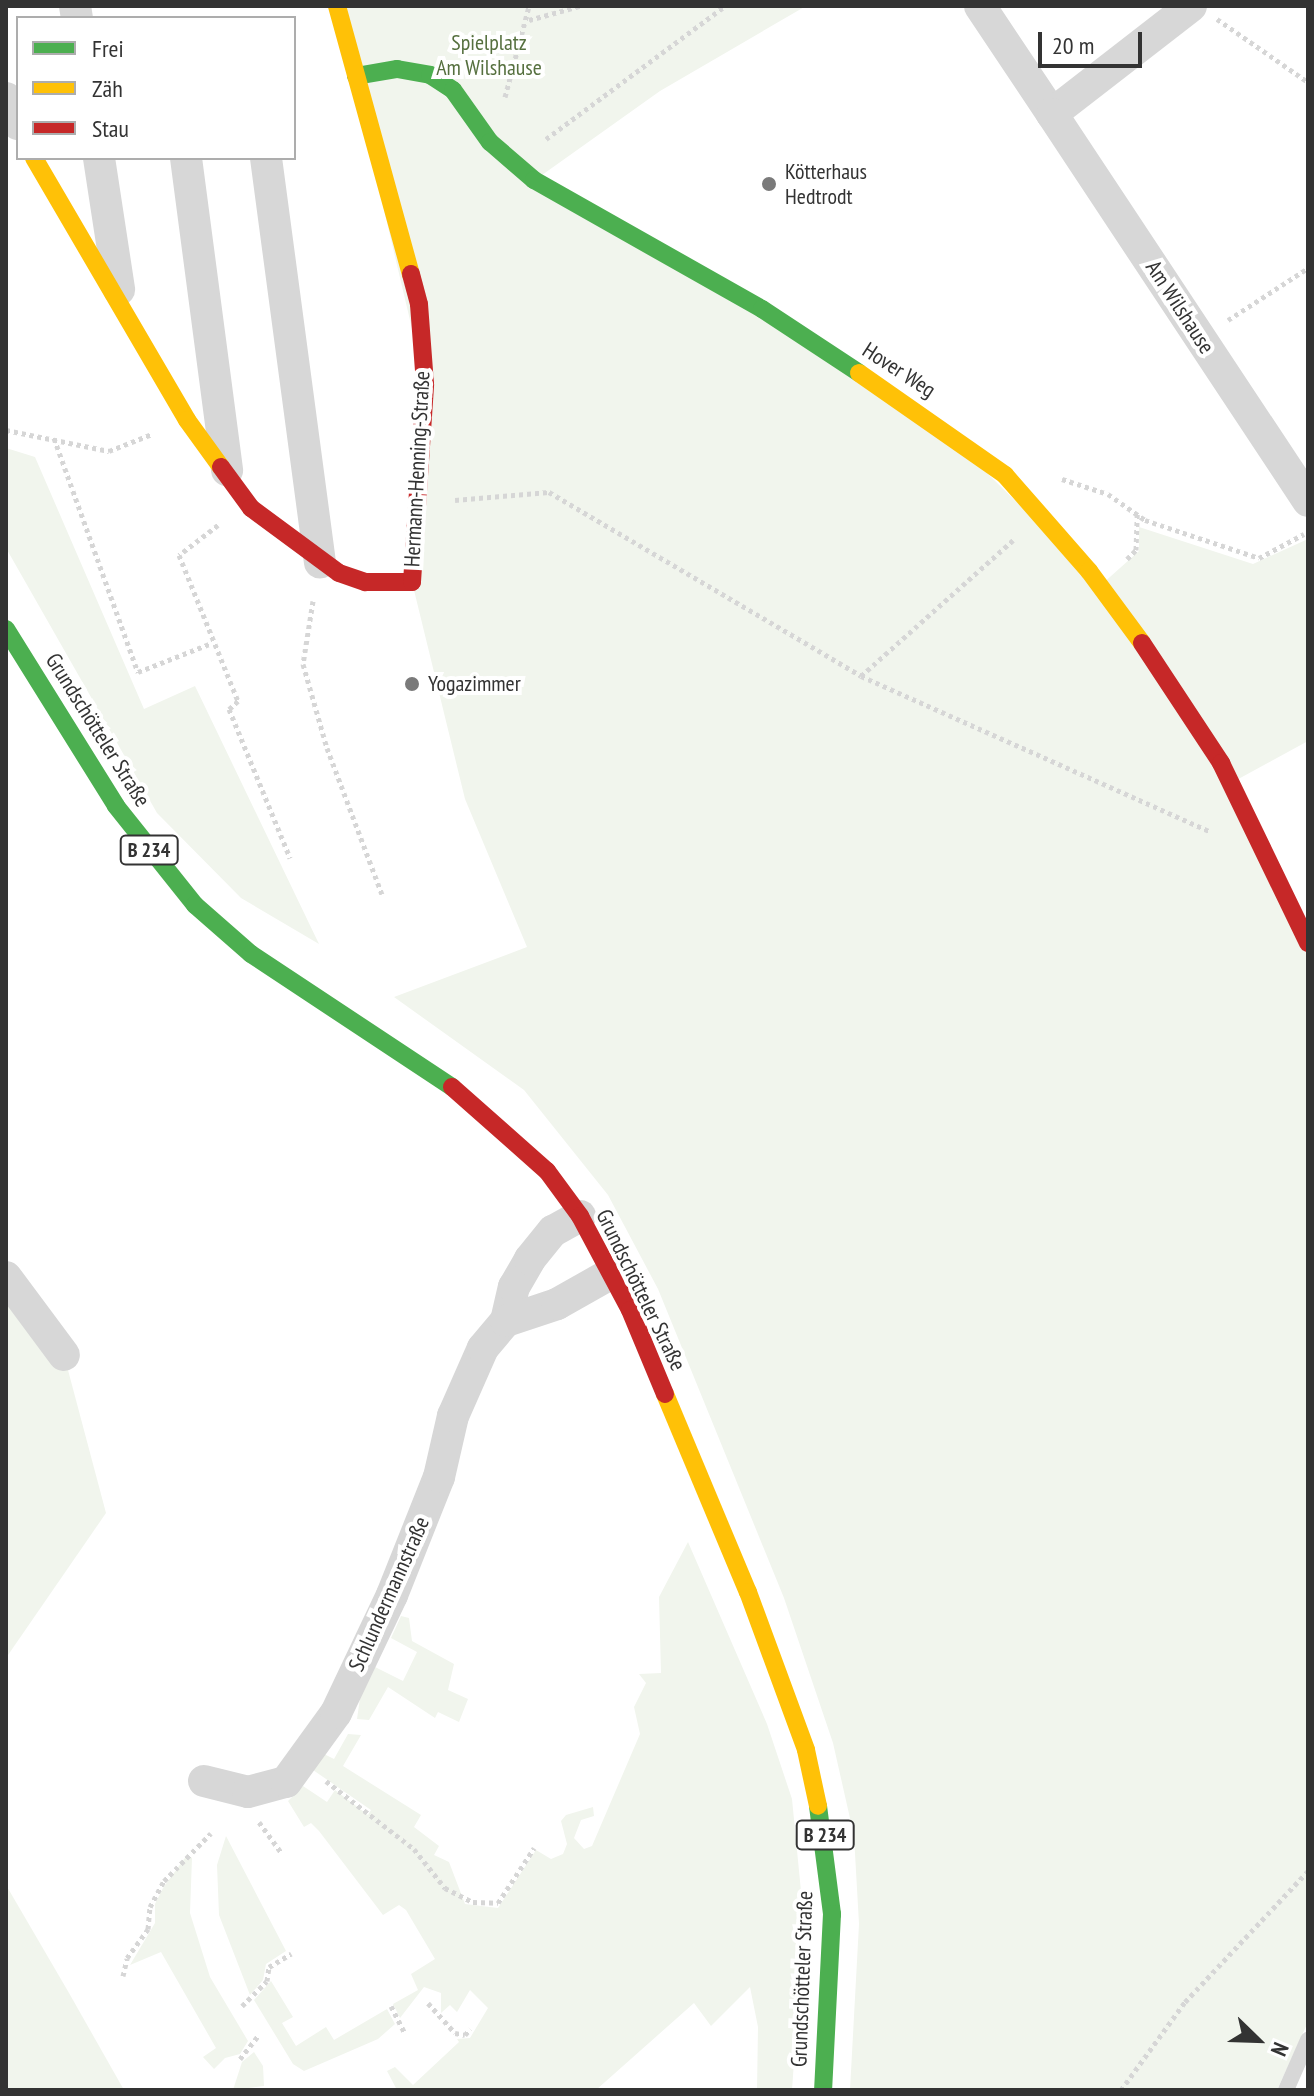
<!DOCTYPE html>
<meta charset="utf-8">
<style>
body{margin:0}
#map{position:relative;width:1314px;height:2096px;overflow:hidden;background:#fff;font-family:"PT Sans Narrow",sans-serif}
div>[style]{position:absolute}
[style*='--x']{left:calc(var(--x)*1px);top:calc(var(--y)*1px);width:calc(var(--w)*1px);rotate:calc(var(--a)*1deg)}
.green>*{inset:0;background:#f1f5ed}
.path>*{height:5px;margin-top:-2.5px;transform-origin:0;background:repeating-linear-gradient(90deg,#d6d6d6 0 4px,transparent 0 8px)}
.lane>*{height:16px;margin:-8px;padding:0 8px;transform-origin:8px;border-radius:8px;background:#d7d7d7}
.street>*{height:32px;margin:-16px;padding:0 16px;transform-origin:16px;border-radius:16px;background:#d7d7d7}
.fast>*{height:18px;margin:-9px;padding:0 9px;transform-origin:9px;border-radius:9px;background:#4caf50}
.slow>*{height:18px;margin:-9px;padding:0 9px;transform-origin:9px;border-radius:9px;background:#ffc107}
.jam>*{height:18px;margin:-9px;padding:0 9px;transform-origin:9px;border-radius:9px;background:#c62828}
.dots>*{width:22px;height:22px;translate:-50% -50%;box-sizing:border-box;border:4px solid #fff;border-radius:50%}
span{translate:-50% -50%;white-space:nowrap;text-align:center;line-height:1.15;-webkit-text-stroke:8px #fff;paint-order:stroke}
.shield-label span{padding:2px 6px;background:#fff;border:2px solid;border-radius:6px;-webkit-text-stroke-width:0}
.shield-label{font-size:20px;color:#333;font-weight:700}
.park-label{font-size:22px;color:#56703f}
.poi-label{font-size:22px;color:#333}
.left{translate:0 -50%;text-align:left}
.street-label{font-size:22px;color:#333}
.frame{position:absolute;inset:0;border:8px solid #333;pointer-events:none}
.legend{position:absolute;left:16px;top:16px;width:280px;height:144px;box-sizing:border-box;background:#fff;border:2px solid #adadad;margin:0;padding:10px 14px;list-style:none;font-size:24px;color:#333}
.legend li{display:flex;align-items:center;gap:16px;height:40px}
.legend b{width:40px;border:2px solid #adadad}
.north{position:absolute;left:1218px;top:2000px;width:80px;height:80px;-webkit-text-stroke:6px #fff;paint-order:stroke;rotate:113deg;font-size:22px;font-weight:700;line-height:32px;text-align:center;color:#333}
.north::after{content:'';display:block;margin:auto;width:28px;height:36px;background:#333;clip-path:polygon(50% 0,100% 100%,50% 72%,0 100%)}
.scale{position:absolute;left:1038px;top:32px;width:104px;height:36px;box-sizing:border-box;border:4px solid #333;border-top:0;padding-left:10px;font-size:24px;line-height:28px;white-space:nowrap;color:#333;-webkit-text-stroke:6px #fff;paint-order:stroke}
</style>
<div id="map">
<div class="green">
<i style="clip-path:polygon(336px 6px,806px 6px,660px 91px,535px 180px,935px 422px,1101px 585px,1139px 551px,1139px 527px,1253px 564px,1308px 539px,1308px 741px,1231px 783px,1308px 943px,1308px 2022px,1277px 2090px,850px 2090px,859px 1924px,854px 1836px,833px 1743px,784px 1598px,658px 1289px,608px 1195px,524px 1090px,394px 997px,527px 947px,465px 799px,412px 582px,425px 384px)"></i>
<i style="clip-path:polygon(6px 448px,35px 457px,144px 709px,195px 686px,319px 944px,241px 898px,157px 813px,6px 548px)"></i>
<i style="clip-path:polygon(6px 1277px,64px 1355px,106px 1513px,6px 1658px)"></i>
<i style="clip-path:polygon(688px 1542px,767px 1724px,792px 1799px,804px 1922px,792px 2090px,757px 2090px,758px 2027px,750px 1987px,711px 2026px,694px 2003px,596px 2090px,397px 2090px,387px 2071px,395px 2067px,413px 2085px,459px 2042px,457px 2039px,470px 2038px,488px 2008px,470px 1990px,457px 2012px,450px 2005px,441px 2013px,441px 1993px,424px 1987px,400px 2018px,393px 2004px,418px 1990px,411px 1974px,435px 1959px,406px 1910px,399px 1905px,383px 1915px,319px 1831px,311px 1823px,304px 1827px,288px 1801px,303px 1786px,327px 1802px,335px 1790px,368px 1815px,371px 1810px,313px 1770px,322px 1753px,334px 1759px,348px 1734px,361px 1735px,343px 1766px,421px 1815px,414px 1827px,439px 1846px,434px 1855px,449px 1862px,465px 1904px,498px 1908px,536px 1850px,551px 1859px,563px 1854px,567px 1844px,561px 1821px,566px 1815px,593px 1807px,594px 1816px,581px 1820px,574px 1838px,584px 1849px,592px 1846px,640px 1734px,634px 1707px,646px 1683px,639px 1674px,661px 1673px,659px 1597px)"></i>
<i style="clip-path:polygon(401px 1616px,409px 1618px,412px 1641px,454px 1664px,448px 1690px,468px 1699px,459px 1722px,438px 1712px,435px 1718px,388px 1687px,369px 1720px,357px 1719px,360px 1698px,375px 1667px,403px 1681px,417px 1652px,391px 1638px)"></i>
<i style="clip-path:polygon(226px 1836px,286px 1951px,266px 1964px,263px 1980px,250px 1995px,219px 1915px,217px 1865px)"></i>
<i style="clip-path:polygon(187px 1855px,192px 1858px,190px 1913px,210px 1977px,248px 2041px,240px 2054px,225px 2058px,214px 2069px,203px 2057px,216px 2048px,161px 1952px,130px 1965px,155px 1923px,155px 1904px,163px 1888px)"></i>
<i style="clip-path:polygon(6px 1885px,69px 1993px,124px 2090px,6px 2090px)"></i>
<i style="clip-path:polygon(271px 1981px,293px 2017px,282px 2023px,296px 2046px,326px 2027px,334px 2040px,387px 2009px,395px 2024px,378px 2039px,304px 2071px,293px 2064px,254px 2000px)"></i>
<i style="clip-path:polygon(254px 2052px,263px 2066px,264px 2086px,233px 2090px,242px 2062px)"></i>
</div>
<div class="path">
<i style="--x:1217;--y:19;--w:111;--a:34.7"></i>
<i style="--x:529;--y:20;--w:53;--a:-15.4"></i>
<i style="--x:505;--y:97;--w:94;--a:-75.2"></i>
<i style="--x:546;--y:139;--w:223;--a:-36.6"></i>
<i style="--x:1228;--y:320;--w:95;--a:-33"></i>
<i style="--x:6;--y:430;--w:105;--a:11.5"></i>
<i style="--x:109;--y:451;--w:46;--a:-21.6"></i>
<i style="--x:54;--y:438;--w:249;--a:70.3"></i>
<i style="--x:138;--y:672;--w:79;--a:-21.4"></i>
<i style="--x:1062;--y:479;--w:48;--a:18.1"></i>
<i style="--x:1108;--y:494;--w:45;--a:35.1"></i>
<i style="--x:1145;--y:520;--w:120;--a:18.4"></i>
<i style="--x:1259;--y:558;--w:51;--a:-28.1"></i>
<i style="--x:455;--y:500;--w:94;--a:-4.9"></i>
<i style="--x:549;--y:492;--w:362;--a:30.5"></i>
<i style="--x:861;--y:676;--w:381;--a:24"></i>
<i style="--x:218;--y:525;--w:49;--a:142.4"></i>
<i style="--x:179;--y:555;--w:157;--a:68"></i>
<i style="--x:238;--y:701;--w:12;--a:138"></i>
<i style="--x:229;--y:709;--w:161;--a:67.7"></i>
<i style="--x:1127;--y:559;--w:13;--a:-45"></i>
<i style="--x:1136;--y:550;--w:36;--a:-88"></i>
<i style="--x:313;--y:601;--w:64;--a:99"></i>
<i style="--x:303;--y:664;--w:87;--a:74.1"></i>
<i style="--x:327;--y:748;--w:156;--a:69.4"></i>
<i style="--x:861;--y:676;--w:204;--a:-41.8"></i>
<i style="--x:326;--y:1781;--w:111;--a:37.7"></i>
<i style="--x:414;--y:1849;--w:50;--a:51.5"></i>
<i style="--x:445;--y:1888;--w:31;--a:27"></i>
<i style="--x:473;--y:1902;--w:25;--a:2"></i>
<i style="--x:498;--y:1903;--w:66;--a:-56.8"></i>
<i style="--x:259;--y:1822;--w:39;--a:54"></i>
<i style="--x:123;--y:1976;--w:18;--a:-77"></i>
<i style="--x:127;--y:1958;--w:36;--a:-54"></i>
<i style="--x:148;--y:1929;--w:22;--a:-85"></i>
<i style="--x:150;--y:1907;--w:30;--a:-62"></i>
<i style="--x:164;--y:1881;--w:67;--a:-45.6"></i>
<i style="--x:428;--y:2003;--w:40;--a:48"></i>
<i style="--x:455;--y:2033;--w:10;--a:11"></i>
<i style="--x:465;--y:2035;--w:8;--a:-50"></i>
<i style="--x:242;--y:2006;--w:35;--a:-45"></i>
<i style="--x:267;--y:1981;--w:14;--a:-82"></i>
<i style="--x:269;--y:1967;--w:26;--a:-31"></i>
<i style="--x:391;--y:2006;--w:30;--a:63"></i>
<i style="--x:240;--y:2059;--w:29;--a:-52"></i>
<i style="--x:1121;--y:2090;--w:109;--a:-54"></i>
<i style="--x:1185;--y:2002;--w:180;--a:-46.8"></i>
</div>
<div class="lane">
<i style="--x:1286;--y:2090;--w:55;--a:-66.3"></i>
</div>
<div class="street">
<i style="--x:75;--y:6;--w:12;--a:81"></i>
<i style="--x:980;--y:6;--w:130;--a:56.3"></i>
<i style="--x:1191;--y:6;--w:176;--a:142.2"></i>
<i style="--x:1052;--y:114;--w:464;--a:56.5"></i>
<i style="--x:6;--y:98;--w:29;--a:65"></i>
<i style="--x:99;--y:158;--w:133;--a:81.3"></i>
<i style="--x:186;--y:158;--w:315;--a:82.5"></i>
<i style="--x:266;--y:158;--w:408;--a:82.4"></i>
<i style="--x:6;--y:1277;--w:97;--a:53.4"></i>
<i style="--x:506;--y:1321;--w:35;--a:-77"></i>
<i style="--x:514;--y:1287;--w:32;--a:-60"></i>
<i style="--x:530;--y:1259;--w:36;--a:-51"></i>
<i style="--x:553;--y:1231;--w:31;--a:-29"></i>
<i style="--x:204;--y:1781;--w:45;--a:14"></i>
<i style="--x:248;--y:1792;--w:39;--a:-15"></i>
<i style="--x:286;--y:1782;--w:85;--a:-54.1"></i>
<i style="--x:336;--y:1713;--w:131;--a:-64.6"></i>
<i style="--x:392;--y:1595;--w:127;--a:-68.3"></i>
<i style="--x:439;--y:1477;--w:63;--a:-77.1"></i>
<i style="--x:453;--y:1416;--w:74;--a:-66.2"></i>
<i style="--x:483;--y:1348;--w:35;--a:-50"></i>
<i style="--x:506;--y:1321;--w:54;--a:-18.4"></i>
<i style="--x:557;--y:1304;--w:61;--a:-29.5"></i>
</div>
<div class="fast">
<i style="--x:356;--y:76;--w:42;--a:-9.7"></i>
<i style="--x:397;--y:69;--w:34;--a:10"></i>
<i style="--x:430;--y:75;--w:27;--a:33"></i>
<i style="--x:453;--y:90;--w:64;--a:54.6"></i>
<i style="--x:490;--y:142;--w:58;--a:40.8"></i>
<i style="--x:534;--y:180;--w:262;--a:29.5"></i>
<i style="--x:762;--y:309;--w:116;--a:33.4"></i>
<i style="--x:6;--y:629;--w:208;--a:58.1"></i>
<i style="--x:116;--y:806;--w:127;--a:51.4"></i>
<i style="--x:195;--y:905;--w:74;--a:41.2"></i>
<i style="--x:251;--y:954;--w:241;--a:33.5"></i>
<i style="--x:818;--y:1806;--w:109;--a:82.6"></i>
<i style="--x:832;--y:1914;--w:176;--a:92.9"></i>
</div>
<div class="slow">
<i style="--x:337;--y:6;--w:278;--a:74.6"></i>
<i style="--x:34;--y:158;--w:303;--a:59.7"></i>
<i style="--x:187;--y:420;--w:58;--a:54.1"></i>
<i style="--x:859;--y:373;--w:178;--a:34.9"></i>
<i style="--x:1005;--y:475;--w:128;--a:48.8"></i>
<i style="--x:1089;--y:571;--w:89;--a:53.6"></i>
<i style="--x:665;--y:1394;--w:215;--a:67.3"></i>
<i style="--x:748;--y:1592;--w:168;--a:69.8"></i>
<i style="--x:806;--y:1750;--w:57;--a:77.9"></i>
</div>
<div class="jam">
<i style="--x:221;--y:467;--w:51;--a:53.8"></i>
<i style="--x:251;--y:508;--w:109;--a:36.5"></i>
<i style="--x:339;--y:573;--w:28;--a:19"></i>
<i style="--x:365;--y:582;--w:47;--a:0"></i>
<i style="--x:412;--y:582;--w:198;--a:-86.2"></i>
<i style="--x:425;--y:384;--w:80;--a:-94.3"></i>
<i style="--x:419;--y:304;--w:31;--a:-105"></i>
<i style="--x:1142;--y:643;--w:144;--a:56.6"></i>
<i style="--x:1221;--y:763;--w:200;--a:64.2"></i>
<i style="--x:452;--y:1087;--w:127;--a:41.5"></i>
<i style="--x:547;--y:1171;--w:56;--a:53.7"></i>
<i style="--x:580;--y:1216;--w:106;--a:62"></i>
<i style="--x:630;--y:1310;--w:91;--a:67.4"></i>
</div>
<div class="dots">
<i style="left:769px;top:184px;background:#7a7a7a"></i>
<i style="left:412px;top:684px;background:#7a7a7a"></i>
</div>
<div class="shield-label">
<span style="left:149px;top:850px">B 234</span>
<span style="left:825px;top:1835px">B 234</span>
</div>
<div class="park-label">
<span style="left:489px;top:55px">Spielplatz<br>Am Wilshause</span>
</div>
<div class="poi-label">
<span class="left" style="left:785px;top:184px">Kötterhaus<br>Hedtrodt</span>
<span class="left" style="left:428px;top:684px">Yogazimmer</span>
</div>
<div class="street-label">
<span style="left:1180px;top:307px;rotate:57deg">Am Wilshause</span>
<span style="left:899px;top:370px;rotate:33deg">Hover Weg</span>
<span style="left:417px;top:469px;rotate:-87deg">Hermann-Henning-Straße</span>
<span style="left:98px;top:730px;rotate:58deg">Grundschötteler Straße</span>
<span style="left:641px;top:1290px;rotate:64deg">Grundschötteler Straße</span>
<span style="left:389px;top:1594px;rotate:-66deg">Schlundermannstraße</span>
<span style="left:802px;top:1979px;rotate:-88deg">Grundschötteler Straße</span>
</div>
<div class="frame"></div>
<ul class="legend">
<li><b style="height:10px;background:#4caf50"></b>Frei</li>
<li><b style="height:10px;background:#ffc107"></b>Zäh</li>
<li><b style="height:10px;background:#c62828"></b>Stau</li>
</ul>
<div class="north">N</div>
<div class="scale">20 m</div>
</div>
